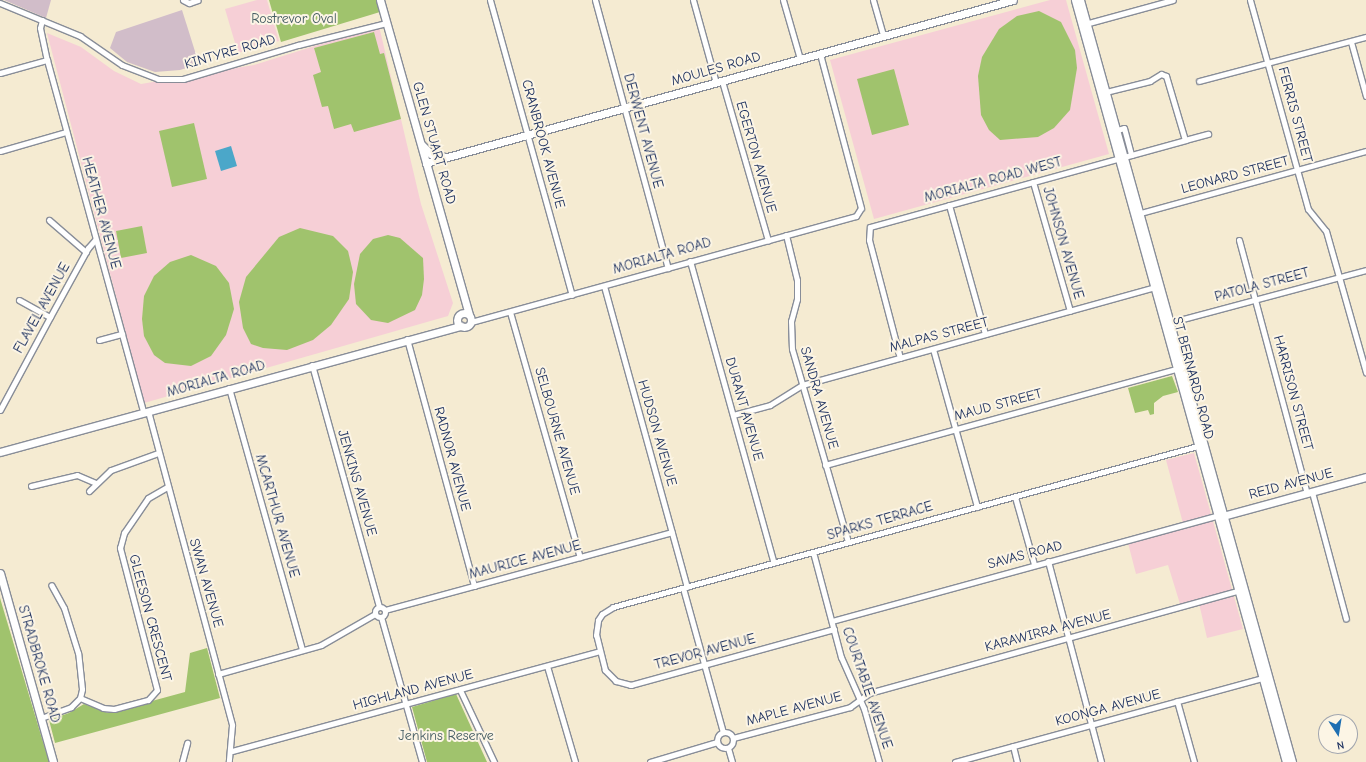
<!DOCTYPE html>
<style>
body{margin:0}
#map{position:relative;width:1366px;height:762px;overflow:hidden;background:#f5ebd2;font-family:"Comic Neue",sans-serif}
div>[style]{position:absolute}
[style*='--x']{left:calc(var(--x)*1px);top:calc(var(--y)*1px);width:calc(var(--w)*1px);rotate:calc(var(--a)*1deg)}
.built>*{inset:0;background:#f6cfd6}
.industrial>*{inset:0;background:#d1bdc9}
.green>*{inset:0;background:#a0c36d}
.water>*{inset:0;background:#4ba7c9}
.roads{filter:drop-shadow(1px 0 #888d98) drop-shadow(-1px 0 #888d98) drop-shadow(0 1px #888d98) drop-shadow(0 -1px #888d98)}
.street>*{height:5px;margin:-2.5px;padding:0 2.5px;transform-origin:2.5px;border-radius:2.5px;background:#fff}
.street>.ring{margin:-2.5px;padding:0;box-sizing:content-box;background:none;border:5px solid #fff;border-radius:50%}
.secondary>*{height:7px;margin:-3.5px;padding:0 3.5px;transform-origin:3.5px;border-radius:3.5px;background:#fff}
.secondary>.ring{margin:-3.5px;padding:0;box-sizing:content-box;background:none;border:7px solid #fff;border-radius:50%}
span{translate:-50% -50%;white-space:nowrap;text-align:center;line-height:1.15;-webkit-text-stroke:4px #fcf5e5;paint-order:stroke}
.park-label{font-size:14px;color:#435b62}
.street-label{font-size:14px;color:#1b2f5e}
.north{position:absolute;left:1318px;top:714px;width:40px;height:40px;box-sizing:border-box;background:#fcf5e5;border:1px solid #a2a6af;border-radius:50%;rotate:168deg;font-size:11px;font-weight:700;line-height:16px;text-align:center;color:#1b2f5e}
.north::after{content:'';display:block;margin:auto;width:14px;height:18px;background:#1f6fb2;clip-path:polygon(50% 0,100% 100%,50% 72%,0 100%)}
</style>
<div id="map">
<div class="built">
<i style="clip-path:polygon(257px 0,267px 0,279px 41px,238px 53px,225px 9px)"></i>
<i style="clip-path:polygon(1050px 0,1066px 0,1109px 154px,874px 219px,830px 60px)"></i>
<i style="clip-path:polygon(379px 26px,421px 204px,453px 303px,448px 316px,144px 403px,47px 33px,81px 47px,114px 71px,141px 84px,254px 65px)"></i>
<i style="clip-path:polygon(1194px 453px,1243px 629px,1207px 638px,1198px 599px,1180px 604px,1168px 565px,1136px 574px,1128px 543px,1184px 527px,1166px 460px)"></i>
</div>
<div class="industrial">
<i style="clip-path:polygon(4px 0,51px 0,46px 18px)"></i>
<i style="clip-path:polygon(182px 10px,199px 64px,180px 70px,155px 72px,127px 62px,110px 48px,116px 32px)"></i>
</div>
<div class="green">
<i style="clip-path:polygon(269px 0,377px 0,380px 12px,281px 42px)"></i>
<i style="clip-path:polygon(1039px 11px,1061px 22px,1075px 50px,1077px 68px,1070px 110px,1054px 128px,1038px 137px,1000px 140px,989px 130px,981px 115px,978px 76px,982px 57px,999px 29px,1017px 16px)"></i>
<i style="clip-path:polygon(374px 32px,380px 54px,384px 53px,401px 119px,354px 132px,351px 124px,334px 129px,328px 106px,322px 107px,313px 75px,321px 72px,314px 48px)"></i>
<i style="clip-path:polygon(894px 69px,909px 125px,872px 135px,857px 79px)"></i>
<i style="clip-path:polygon(194px 123px,207px 179px,172px 187px,159px 131px)"></i>
<i style="clip-path:polygon(142px 226px,147px 253px,121px 258px,116px 231px)"></i>
<i style="clip-path:polygon(300px 228px,333px 236px,348px 251px,353px 272px,349px 299px,331px 325px,313px 340px,287px 350px,263px 348px,251px 344px,243px 328px,239px 302px,246px 277px,279px 237px)"></i>
<i style="clip-path:polygon(388px 235px,400px 238px,423px 258px,424px 279px,422px 295px,415px 310px,388px 323px,371px 320px,356px 304px,354px 284px,360px 254px,373px 239px)"></i>
<i style="clip-path:polygon(191px 255px,216px 266px,229px 283px,234px 309px,226px 335px,211px 356px,191px 366px,165px 363px,154px 355px,144px 336px,142px 319px,144px 296px,154px 276px,170px 262px)"></i>
<i style="clip-path:polygon(1172px 376px,1178px 392px,1163px 396px,1154px 403px,1154px 414px,1150px 415px,1148px 410px,1135px 413px,1128px 388px)"></i>
<i style="clip-path:polygon(0 598px,49px 762px,0 762px)"></i>
<i style="clip-path:polygon(207px 648px,220px 698px,55px 743px,49px 720px,69px 713px,84px 704px,108px 713px,185px 692px,190px 653px)"></i>
<i style="clip-path:polygon(456px 694px,487px 762px,427px 762px,412px 707px)"></i>
</div>
<div class="water">
<i style="clip-path:polygon(231px 146px,237px 166px,221px 171px,215px 151px)"></i>
</div>
<div class="roads">
<div class="street">
<i style="--x:183;--y:0;--w:7;--a:27"></i>
<i style="--x:189;--y:3;--w:9;--a:-18"></i>
<i style="--x:490;--y:0;--w:306;--a:74.5"></i>
<i style="--x:595;--y:0;--w:278;--a:74.8"></i>
<i style="--x:693;--y:0;--w:86;--a:74.5"></i>
<i style="--x:783;--y:0;--w:61;--a:73.9"></i>
<i style="--x:873;--y:0;--w:37;--a:74"></i>
<i style="--x:1250;--y:0;--w:217;--a:74.5"></i>
<i style="--x:1308;--y:209;--w:28;--a:51"></i>
<i style="--x:1326;--y:231;--w:147;--a:74.2"></i>
<i style="--x:0;--y:3;--w:87;--a:22.4"></i>
<i style="--x:80;--y:36;--w:51;--a:34.6"></i>
<i style="--x:122;--y:65;--w:39;--a:21"></i>
<i style="--x:158;--y:79;--w:25;--a:0"></i>
<i style="--x:183;--y:79;--w:120;--a:-16.5"></i>
<i style="--x:298;--y:45;--w:91;--a:-14"></i>
<i style="--x:42;--y:20;--w:8;--a:104"></i>
<i style="--x:40;--y:28;--w:33;--a:78"></i>
<i style="--x:47;--y:60;--w:365;--a:74.7"></i>
<i style="--x:1085;--y:24;--w:91;--a:-15.3"></i>
<i style="--x:1351;--y:42;--w:56;--a:74.5"></i>
<i style="--x:0;--y:73;--w:49;--a:-15.5"></i>
<i style="--x:722;--y:81;--w:166;--a:73.9"></i>
<i style="--x:1199;--y:81;--w:173;--a:-14.8"></i>
<i style="--x:1117;--y:130;--w:7;--a:-16"></i>
<i style="--x:1124;--y:128;--w:28;--a:75"></i>
<i style="--x:1185;--y:140;--w:24;--a:-15"></i>
<i style="--x:0;--y:151;--w:69;--a:-16.1"></i>
<i style="--x:1033;--y:182;--w:134;--a:74"></i>
<i style="--x:949;--y:205;--w:134;--a:74.4"></i>
<i style="--x:1137;--y:214;--w:238;--a:-15.4"></i>
<i style="--x:49;--y:220;--w:49;--a:40.9"></i>
<i style="--x:786;--y:235;--w:46;--a:76.3"></i>
<i style="--x:797;--y:280;--w:19;--a:90"></i>
<i style="--x:797;--y:299;--w:23;--a:105"></i>
<i style="--x:791;--y:321;--w:28;--a:88"></i>
<i style="--x:792;--y:349;--w:201;--a:73.8"></i>
<i style="--x:1239;--y:240;--w:262;--a:75"></i>
<i style="--x:690;--y:261;--w:313;--a:74.5"></i>
<i style="--x:604;--y:286;--w:312;--a:74.6"></i>
<i style="--x:19;--y:300;--w:35;--a:29"></i>
<i style="--x:510;--y:312;--w:255;--a:74.1"></i>
<i style="--x:471;--y:322;--w:399;--a:-15.4"></i>
<i style="--x:856;--y:216;--w:9;--a:-58"></i>
<i style="--x:861;--y:208;--w:159;--a:-104.9"></i>
<i style="--x:1168;--y:323;--w:205;--a:-15"></i>
<i style="--x:407;--y:339;--w:256;--a:74.8"></i>
<i style="--x:99;--y:340;--w:24;--a:-15"></i>
<i style="--x:933;--y:349;--w:164;--a:74.4"></i>
<i style="--x:900;--y:358;--w:122;--a:-104.7"></i>
<i style="--x:869;--y:240;--w:13;--a:-86"></i>
<i style="--x:870;--y:227;--w:327;--a:-15.4"></i>
<i style="--x:1185;--y:140;--w:67;--a:-106.5"></i>
<i style="--x:1166;--y:76;--w:5;--a:-158"></i>
<i style="--x:1161;--y:74;--w:13;--a:148"></i>
<i style="--x:1150;--y:81;--w:45;--a:166"></i>
<i style="--x:312;--y:365;--w:251;--a:74.5"></i>
<i style="--x:229;--y:388;--w:272;--a:74.4"></i>
<i style="--x:0;--y:410;--w:106;--a:-61.7"></i>
<i style="--x:50;--y:317;--w:79;--a:-61.2"></i>
<i style="--x:88;--y:248;--w:11;--a:-49"></i>
<i style="--x:148;--y:411;--w:325;--a:75"></i>
<i style="--x:232;--y:725;--w:37;--a:95"></i>
<i style="--x:733;--y:415;--w:38;--a:-15"></i>
<i style="--x:770;--y:405;--w:38;--a:-32"></i>
<i style="--x:802;--y:385;--w:367;--a:-15.5"></i>
<i style="--x:825;--y:465;--w:367;--a:-15.3"></i>
<i style="--x:31;--y:486;--w:47;--a:-13.4"></i>
<i style="--x:77;--y:475;--w:21;--a:23"></i>
<i style="--x:89;--y:491;--w:30;--a:-44"></i>
<i style="--x:111;--y:470;--w:50;--a:-19.9"></i>
<i style="--x:1312;--y:492;--w:131;--a:75"></i>
<i style="--x:1015;--y:497;--w:70;--a:74.2"></i>
<i style="--x:813;--y:552;--w:109;--a:75.1"></i>
<i style="--x:841;--y:657;--w:57;--a:66.1"></i>
<i style="--x:864;--y:709;--w:55;--a:74.2"></i>
<i style="--x:1048;--y:561;--w:208;--a:75.2"></i>
<i style="--x:683;--y:588;--w:149;--a:74.5"></i>
<i class="ring" style="left:375px;top:607px;width:5px;height:5px"></i>
<i style="--x:385;--y:610;--w:297;--a:-15.2"></i>
<i style="--x:381;--y:617;--w:151;--a:74.2"></i>
<i style="--x:832;--y:621;--w:402;--a:-15.3"></i>
<i style="--x:834;--y:629;--w:211;--a:164.6"></i>
<i style="--x:631;--y:685;--w:16;--a:-165"></i>
<i style="--x:616;--y:681;--w:16;--a:-135"></i>
<i style="--x:605;--y:670;--w:36;--a:-104"></i>
<i style="--x:596;--y:635;--w:15;--a:-82"></i>
<i style="--x:598;--y:620;--w:7;--a:-56"></i>
<i style="--x:602;--y:614;--w:13;--a:-32"></i>
<i style="--x:613;--y:607;--w:610;--a:-15.4"></i>
<i style="--x:547;--y:666;--w:100;--a:73.7"></i>
<i style="--x:218;--y:674;--w:107;--a:-15.7"></i>
<i style="--x:321;--y:645;--w:62;--a:-29.9"></i>
<i style="--x:460;--y:690;--w:80;--a:64.7"></i>
<i style="--x:80;--y:698;--w:25;--a:23"></i>
<i style="--x:103;--y:708;--w:11;--a:5"></i>
<i style="--x:114;--y:709;--w:35;--a:-15"></i>
<i style="--x:148;--y:700;--w:13;--a:-48"></i>
<i style="--x:157;--y:690;--w:147;--a:-104.6"></i>
<i style="--x:120;--y:548;--w:16;--a:-75"></i>
<i style="--x:124;--y:533;--w:42;--a:-55.6"></i>
<i style="--x:148;--y:498;--w:22;--a:-30"></i>
<i style="--x:1177;--y:701;--w:63;--a:74.4"></i>
<i style="--x:41;--y:718;--w:32;--a:-20"></i>
<i style="--x:71;--y:707;--w:13;--a:-45"></i>
<i style="--x:80;--y:698;--w:9;--a:-77"></i>
<i style="--x:82;--y:689;--w:36;--a:-96"></i>
<i style="--x:78;--y:653;--w:47;--a:-107.3"></i>
<i style="--x:64;--y:608;--w:26;--a:-119"></i>
<i class="ring" style="left:717px;top:732px;width:11px;height:11px"></i>
<i style="--x:733;--y:738;--w:121;--a:-14.8"></i>
<i style="--x:850;--y:707;--w:24;--a:-36"></i>
<i style="--x:869;--y:693;--w:386;--a:-15.5"></i>
<i style="--x:1013;--y:746;--w:16;--a:76"></i>
<i style="--x:728;--y:748;--w:15;--a:74"></i>
<i style="--x:232;--y:751;--w:381;--a:-15.2"></i>
<i style="--x:182;--y:762;--w:20;--a:-75"></i>
<i style="--x:650;--y:762;--w:70;--a:-16.6"></i>
<i style="--x:955;--y:762;--w:321;--a:-15.3"></i>
</div>
<div class="secondary">
<i style="--x:380;--y:0;--w:326;--a:74.2"></i>
<i style="--x:1075;--y:0;--w:791;--a:74.52"></i>
<i style="--x:1080;--y:0;--w:791;--a:74.45"></i>
<i style="--x:422;--y:145;--w:13;--a:45"></i>
<i style="--x:431;--y:154;--w:14;--a:12"></i>
<i style="--x:426;--y:163;--w:609;--a:-15.52"></i>
<i class="ring" style="left:457px;top:313px;width:7px;height:7px"></i>
<i style="--x:0;--y:452;--w:478;--a:-15.3"></i>
<i style="--x:1223;--y:516;--w:148;--a:-15.3"></i>
<i style="--x:0;--y:573;--w:196;--a:74.3"></i>
</div>
</div>
<div class="park-label">
<span style="left:294px;top:19px">Rostrevor Oval</span>
<span style="left:446px;top:736px">Jenkins Reserve</span>
</div>
<div class="street-label">
<span style="left:230px;top:52px;rotate:-16deg">KINTYRE ROAD</span>
<span style="left:716px;top:69px;rotate:-16deg">MOULES ROAD</span>
<span style="left:1295px;top:115px;rotate:75deg">FERRIS STREET</span>
<span style="left:643px;top:131px;rotate:75deg">DERWENT AVENUE</span>
<span style="left:434px;top:143px;rotate:74deg">GLEN STUART ROAD</span>
<span style="left:543px;top:144px;rotate:75deg">CRANBROOK AVENUE</span>
<span style="left:756px;top:157px;rotate:74deg">EGERTON AVENUE</span>
<span style="left:1235px;top:175px;rotate:-15deg">LEONARD STREET</span>
<span style="left:993px;top:180px;rotate:-15deg">MORIALTA ROAD WEST</span>
<span style="left:101px;top:213px;rotate:75deg">HEATHER AVENUE</span>
<span style="left:1063px;top:243px;rotate:74deg">JOHNSON AVENUE</span>
<span style="left:662px;top:256px;rotate:-16deg">MORIALTA ROAD</span>
<span style="left:1262px;top:285px;rotate:-15deg">PATOLA STREET</span>
<span style="left:42px;top:308px;rotate:-61deg">FLAVEL AVENUE</span>
<span style="left:939px;top:335px;rotate:-15deg">MALPAS STREET</span>
<span style="left:1193px;top:378px;rotate:75deg">ST BERNARDS ROAD</span>
<span style="left:216px;top:379px;rotate:-16deg">MORIALTA ROAD</span>
<span style="left:1293px;top:393px;rotate:75deg">HARRISON STREET</span>
<span style="left:819px;top:398px;rotate:74deg">SANDRA AVENUE</span>
<span style="left:998px;top:405px;rotate:-15deg">MAUD STREET</span>
<span style="left:744px;top:409px;rotate:74deg">DURANT AVENUE</span>
<span style="left:557px;top:431px;rotate:74deg">SELBOURNE AVENUE</span>
<span style="left:657px;top:433px;rotate:74deg">HUDSON AVENUE</span>
<span style="left:452px;top:459px;rotate:75deg">RADNOR AVENUE</span>
<span style="left:357px;top:483px;rotate:74deg">JENKINS AVENUE</span>
<span style="left:1291px;top:484px;rotate:-15deg">REID AVENUE</span>
<span style="left:277px;top:516px;rotate:74deg">MCARTHUR AVENUE</span>
<span style="left:880px;top:521px;rotate:-16deg">SPARKS TERRACE</span>
<span style="left:1025px;top:555px;rotate:-15deg">SAVAS ROAD</span>
<span style="left:525px;top:560px;rotate:-15deg">MAURICE AVENUE</span>
<span style="left:206px;top:583px;rotate:74deg">SWAN AVENUE</span>
<span style="left:150px;top:618px;rotate:75deg">GLEESON CRESCENT</span>
<span style="left:1048px;top:631px;rotate:-15deg">KARAWIRRA AVENUE</span>
<span style="left:705px;top:652px;rotate:-15deg">TREVOR AVENUE</span>
<span style="left:39px;top:664px;rotate:74deg">STRADBROKE ROAD</span>
<span style="left:867px;top:688px;rotate:71deg">COURTABIE AVENUE</span>
<span style="left:413px;top:690px;rotate:-15deg">HIGHLAND AVENUE</span>
<span style="left:1108px;top:708px;rotate:-15deg">KOONGA AVENUE</span>
<span style="left:794px;top:709px;rotate:-15deg">MAPLE AVENUE</span>
</div>
<div class="north">N</div>
</div>
